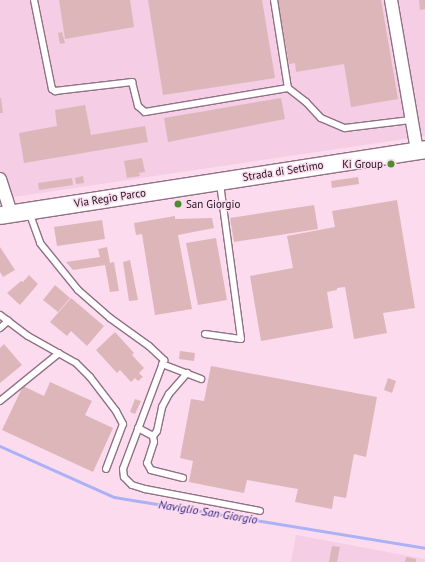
<!DOCTYPE html>
<style>
body{margin:0}
#map{position:relative;width:425px;height:562px;overflow:hidden;background:#fcdbef;font-family:"PT Sans",sans-serif}
div>[style]{position:absolute}
[style*='--x']{left:calc(var(--x)*1px);top:calc(var(--y)*1px);width:calc(var(--w)*1px);rotate:calc(var(--a)*1deg)}
.built>*{inset:0;background:#f5cde5}
.stream>*{height:3px;margin:-1.5px;padding:0 1.5px;transform-origin:1.5px;border-radius:1.5px;background:#aab2f5}
.building>*{inset:0;background:#ddb6b9}
.roads{filter:drop-shadow(1px 0 #8f7184) drop-shadow(-1px 0 #8f7184) drop-shadow(0 1px #8f7184) drop-shadow(0 -1px #8f7184)}
.lane>*{height:6px;margin:-3px;padding:0 3px;transform-origin:3px;border-radius:3px;background:#fff}
.street>*{height:12px;margin:-6px;padding:0 6px;transform-origin:6px;border-radius:6px;background:#fff}
.secondary>*{height:17px;margin:-8.5px;padding:0 8.5px;transform-origin:8.5px;border-radius:8.5px;background:#fff}
.dots>*{width:11px;height:11px;translate:-50% -50%;box-sizing:border-box;border:2px solid #fcdbef;border-radius:50%}
span{translate:-50% -50%;white-space:nowrap;text-align:center;line-height:1.15;-webkit-text-stroke:3px #fcdbef;paint-order:stroke}
.poi-label{font-size:11px;color:#1e131a}
.right{translate:-100% -50%;text-align:right}
.left{translate:0 -50%;text-align:left}
.street-label{font-size:11px;color:#1e131a}
.water-label{font-size:12px;color:#281e7c;font-style:italic}
</style>
<div id="map">
<div class="built">
<i style="clip-path:polygon(0 0,425px 0,425px 136px,0 199px)"></i>
<i style="clip-path:polygon(296px 535px,425px 559px,425px 562px,291px 562px)"></i>
</div>
<div class="stream">
<i style="--x:0;--y:446;--w:125;--a:24.1"></i>
<i style="--x:114;--y:497;--w:315;--a:9.3"></i>
</div>
<div class="building">
<i style="clip-path:polygon(59px 0,130px 0,134px 27px,65px 39px)"></i>
<i style="clip-path:polygon(148px 0,262px 0,275px 78px,163px 95px)"></i>
<i style="clip-path:polygon(278px 0,381px 0,398px 99px,351px 107px,344px 64px,296px 72px,295px 63px,289px 64px)"></i>
<i style="clip-path:polygon(419px 0,425px 0,425px 9px,420px 10px)"></i>
<i style="clip-path:polygon(62px 32px,65px 43px,60px 44px,58px 33px)"></i>
<i style="clip-path:polygon(0 98px,1px 98px,3px 113px,0 113px)"></i>
<i style="clip-path:polygon(281px 98px,285px 119px,168px 142px,164px 118px)"></i>
<i style="clip-path:polygon(85px 105px,91px 135px,145px 126px,148px 142px,24px 163px,19px 133px,57px 126px,55px 110px)"></i>
<i style="clip-path:polygon(142px 158px,145px 172px,139px 173px,140px 176px,127px 178px,124px 161px)"></i>
<i style="clip-path:polygon(83px 176px,84px 183px,76px 184px,75px 178px)"></i>
<i style="clip-path:polygon(358px 177px,359px 184px,332px 188px,331px 181px)"></i>
<i style="clip-path:polygon(72px 178px,73px 185px,39px 190px,38px 183px)"></i>
<i style="clip-path:polygon(397px 200px,415px 308px,383px 313px,387px 333px,354px 339px,345px 287px,337px 288px,337px 290px,327px 292px,333px 328px,261px 341px,250px 276px,293px 268px,287px 236px,335px 227px,332px 211px)"></i>
<i style="clip-path:polygon(314px 205px,318px 229px,234px 242px,230px 218px)"></i>
<i style="clip-path:polygon(175px 216px,175px 219px,212px 218px,214px 228px,178px 235px,192px 309px,155px 315px,142px 234px,136px 235px,134px 223px)"></i>
<i style="clip-path:polygon(102px 220px,105px 239px,57px 246px,54px 227px)"></i>
<i style="clip-path:polygon(216px 238px,227px 300px,198px 305px,186px 243px)"></i>
<i style="clip-path:polygon(0 247px,15px 270px,3px 277px,0 272px)"></i>
<i style="clip-path:polygon(107px 247px,110px 263px,114px 262px,119px 291px,110px 292px,105px 265px,73px 270px,66px 262px,100px 257px,98px 249px)"></i>
<i style="clip-path:polygon(130px 260px,138px 300px,129px 301px,123px 262px)"></i>
<i style="clip-path:polygon(29px 275px,38px 284px,20px 305px,7px 293px,21px 281px,23px 282px)"></i>
<i style="clip-path:polygon(55px 285px,70px 298px,58px 312px,43px 300px)"></i>
<i style="clip-path:polygon(71px 298px,104px 326px,87px 346px,71px 331px,67px 336px,50px 322px)"></i>
<i style="clip-path:polygon(115px 332px,134px 353px,132px 355px,144px 368px,139px 373px,143px 377px,138px 381px,135px 378px,131px 382px,120px 370px,117px 373px,96px 350px)"></i>
<i style="clip-path:polygon(4px 344px,22px 365px,0 383px,0 348px)"></i>
<i style="clip-path:polygon(180px 351px,195px 353px,194px 361px,179px 359px)"></i>
<i style="clip-path:polygon(211px 366px,377px 397px,366px 457px,354px 454px,346px 498px,334px 496px,332px 509px,295px 502px,298px 489px,247px 480px,244px 493px,189px 482px,193px 461px,180px 458px,191px 399px,204px 401px)"></i>
<i style="clip-path:polygon(388px 378px,396px 381px,392px 393px,384px 390px)"></i>
<i style="clip-path:polygon(50px 382px,92px 401px,85px 415px,113px 428px,93px 472px,2px 430px,23px 386px,44px 396px)"></i>
<i style="clip-path:polygon(135px 399px,141px 401px,135px 414px,130px 412px)"></i>
<i style="clip-path:polygon(332px 546px,340px 547px,337px 562px,329px 562px)"></i>
<i style="clip-path:polygon(406px 557px,416px 559px,416px 562px,405px 562px)"></i>
</div>
<div class="roads">
<div class="lane">
<i style="--x:34;--y:0;--w:91;--a:78.6"></i>
<i style="--x:52;--y:89;--w:4;--a:34"></i>
<i style="--x:55;--y:91;--w:78;--a:-6.7"></i>
<i style="--x:132;--y:82;--w:25;--a:76"></i>
<i style="--x:138;--y:106;--w:9;--a:41"></i>
<i style="--x:145;--y:112;--w:145;--a:-9.5"></i>
<i style="--x:274;--y:0;--w:89;--a:81"></i>
<i style="--x:288;--y:88;--w:23;--a:38"></i>
<i style="--x:306;--y:102;--w:22;--a:47"></i>
<i style="--x:321;--y:118;--w:26;--a:23"></i>
<i style="--x:345;--y:128;--w:66;--a:-6.9"></i>
<i style="--x:29;--y:212;--w:33;--a:70"></i>
<i style="--x:40;--y:243;--w:60;--a:51"></i>
<i style="--x:78;--y:290;--w:43;--a:41.2"></i>
<i style="--x:110;--y:318;--w:48;--a:35.7"></i>
<i style="--x:149;--y:346;--w:21;--a:43"></i>
<i style="--x:164;--y:360;--w:116;--a:110.6"></i>
<i style="--x:123;--y:469;--w:8;--a:83"></i>
<i style="--x:124;--y:477;--w:11;--a:45"></i>
<i style="--x:132;--y:485;--w:14;--a:17"></i>
<i style="--x:145;--y:489;--w:117;--a:10.8"></i>
<i style="--x:0;--y:315;--w:35;--a:37"></i>
<i style="--x:28;--y:336;--w:55;--a:29.4"></i>
<i style="--x:76;--y:363;--w:20;--a:45"></i>
<i style="--x:90;--y:377;--w:43;--a:52.6"></i>
<i style="--x:116;--y:411;--w:15;--a:62"></i>
<i style="--x:123;--y:424;--w:48;--a:110.7"></i>
<i style="--x:0;--y:328;--w:11;--a:-41"></i>
<i style="--x:205;--y:334;--w:36;--a:8"></i>
<i style="--x:241;--y:339;--w:157;--a:-97.7"></i>
<i style="--x:162;--y:364;--w:42;--a:21"></i>
<i style="--x:0;--y:401;--w:76;--a:-39.1"></i>
<i style="--x:138;--y:428;--w:17;--a:28"></i>
<i style="--x:153;--y:436;--w:6;--a:81"></i>
<i style="--x:154;--y:442;--w:22;--a:108"></i>
<i style="--x:147;--y:463;--w:8;--a:60"></i>
<i style="--x:151;--y:470;--w:33;--a:14"></i>
<i style="--x:153;--y:436;--w:6;--a:-51"></i>
<i style="--x:157;--y:431;--w:25;--a:-78"></i>
<i style="--x:162;--y:407;--w:15;--a:-62"></i>
<i style="--x:169;--y:394;--w:28;--a:-49"></i>
</div>
<div class="street">
<i style="--x:391;--y:0;--w:152;--a:80.2"></i>
<i style="--x:0;--y:179;--w:36;--a:72"></i>
</div>
<div class="secondary">
<i style="--x:0;--y:215;--w:430;--a:-8.8"></i>
</div>
</div>
<div class="dots">
<i style="left:391px;top:164px;background:#4c8d30"></i>
<i style="left:178px;top:204px;background:#4c8d30"></i>
</div>
<div class="poi-label">
<span class="right" style="left:383px;top:164px">Ki Group</span>
<span class="left" style="left:186px;top:204px">San Giorgio</span>
</div>
<div class="street-label">
<span style="left:283px;top:171px;rotate:-9deg">Strada di Settimo</span>
<span style="left:110px;top:198px;rotate:-9deg">Via Regio Parco</span>
</div>
<div class="water-label">
<span style="left:208px;top:512px;rotate:9deg">Naviglio San Giorgio</span>
</div>
</div>
